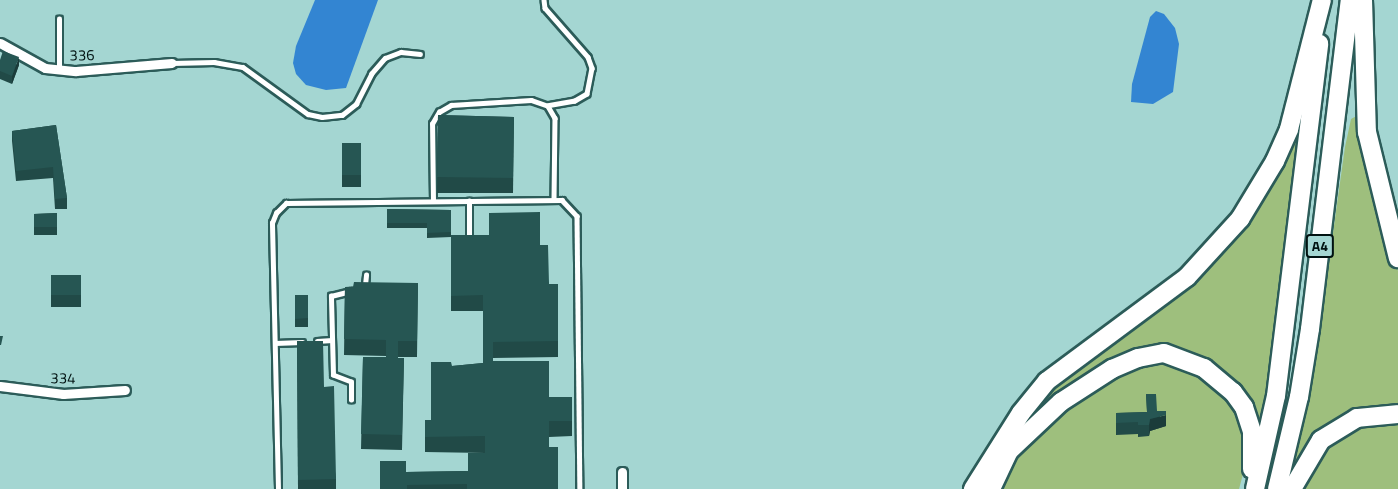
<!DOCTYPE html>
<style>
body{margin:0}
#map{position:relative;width:1398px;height:489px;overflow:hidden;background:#a4d6d2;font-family:"Titillium Web",sans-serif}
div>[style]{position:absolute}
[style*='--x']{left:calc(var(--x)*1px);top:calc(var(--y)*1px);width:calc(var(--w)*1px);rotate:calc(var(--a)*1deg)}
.green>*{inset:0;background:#9ebf7d}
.water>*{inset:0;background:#3385d2}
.roads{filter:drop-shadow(2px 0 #2c5c59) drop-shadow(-2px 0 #2c5c59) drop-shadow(0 2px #2c5c59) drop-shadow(0 -2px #2c5c59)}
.service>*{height:4.5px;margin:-2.25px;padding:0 2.25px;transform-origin:2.25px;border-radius:2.25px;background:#fff}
.minor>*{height:9px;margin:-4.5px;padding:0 4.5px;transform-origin:4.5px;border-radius:4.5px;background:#fff}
.motorway>*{height:18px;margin:-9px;padding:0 9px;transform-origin:9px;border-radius:9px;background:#fff}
.wall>*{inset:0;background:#214a47}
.shaded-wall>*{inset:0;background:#1b3c3a}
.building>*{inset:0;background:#265653}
span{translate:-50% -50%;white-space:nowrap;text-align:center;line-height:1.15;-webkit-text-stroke:6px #a4d6d2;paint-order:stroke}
.shield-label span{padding:2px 4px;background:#a4d6d2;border:2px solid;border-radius:4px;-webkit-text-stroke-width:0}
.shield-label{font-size:14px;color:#011211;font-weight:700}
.street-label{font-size:15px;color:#011211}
</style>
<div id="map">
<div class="green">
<i style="clip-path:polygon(1303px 109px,1260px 435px,1197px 357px,1113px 362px,999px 454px,1044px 395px,1209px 262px)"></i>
<i style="clip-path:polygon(1362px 113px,1381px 211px,1398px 271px,1398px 408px,1370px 409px,1290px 475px,1316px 354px,1345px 147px,1351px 119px)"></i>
<i style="clip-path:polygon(1146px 362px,1188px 365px,1235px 403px,1244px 432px,1246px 463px,1239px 489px,999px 489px,1020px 447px,1072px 402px,1114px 374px)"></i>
<i style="clip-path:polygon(1398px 420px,1398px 489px,1300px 489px,1326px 442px,1348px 427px)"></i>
</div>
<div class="water">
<i style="clip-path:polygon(315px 0,378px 0,346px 88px,326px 90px,306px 85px,296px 74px,293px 63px,296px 46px)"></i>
<i style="clip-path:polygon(1156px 11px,1164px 14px,1175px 28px,1179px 44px,1173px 92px,1153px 104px,1131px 102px,1132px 84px,1150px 17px)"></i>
</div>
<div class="roads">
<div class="service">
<i style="--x:544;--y:0;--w:8;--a:83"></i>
<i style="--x:545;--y:8;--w:65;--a:48.7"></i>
<i style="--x:588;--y:57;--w:12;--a:70"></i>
<i style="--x:592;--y:68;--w:26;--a:101"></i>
<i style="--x:587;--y:94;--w:14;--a:150"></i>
<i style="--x:575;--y:101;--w:27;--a:170"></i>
<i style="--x:172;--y:63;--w:42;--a:-1.4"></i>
<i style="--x:214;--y:62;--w:29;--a:10"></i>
<i style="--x:243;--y:67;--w:80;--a:35.9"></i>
<i style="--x:308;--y:114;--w:14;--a:12"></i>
<i style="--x:322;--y:117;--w:20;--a:-6"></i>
<i style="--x:342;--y:115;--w:18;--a:-38"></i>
<i style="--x:356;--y:104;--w:34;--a:-63"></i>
<i style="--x:371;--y:74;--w:21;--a:-49"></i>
<i style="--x:385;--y:58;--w:17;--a:-21"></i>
<i style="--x:401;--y:52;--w:19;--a:6"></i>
<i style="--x:59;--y:70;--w:51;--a:-90"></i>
<i style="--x:433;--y:201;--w:77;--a:-90.7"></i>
<i style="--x:432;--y:124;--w:14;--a:-60"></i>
<i style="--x:439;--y:112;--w:14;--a:-30"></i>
<i style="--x:451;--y:105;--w:80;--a:-3.6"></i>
<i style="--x:531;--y:100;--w:18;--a:19"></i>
<i style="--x:548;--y:106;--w:14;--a:60"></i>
<i style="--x:555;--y:118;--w:82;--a:90.7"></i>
<i style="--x:469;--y:240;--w:39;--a:-90"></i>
<i style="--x:365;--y:285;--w:10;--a:-84"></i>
<i style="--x:317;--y:341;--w:15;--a:-4"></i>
<i style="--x:275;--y:343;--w:27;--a:-2"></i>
<i style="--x:351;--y:400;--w:18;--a:-90"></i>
<i style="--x:351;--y:382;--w:19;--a:-159"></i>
<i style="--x:333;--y:375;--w:79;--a:-91.5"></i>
<i style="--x:331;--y:296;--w:21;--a:-14"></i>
<i style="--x:278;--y:489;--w:266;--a:-91.3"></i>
<i style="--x:272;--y:223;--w:11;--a:-68"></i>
<i style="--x:276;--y:213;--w:14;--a:-45"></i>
<i style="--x:286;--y:203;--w:276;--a:-0.6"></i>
<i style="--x:562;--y:200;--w:22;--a:47"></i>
<i style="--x:577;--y:216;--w:273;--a:89.4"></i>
</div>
<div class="minor">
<i style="--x:0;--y:43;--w:51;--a:29.1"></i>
<i style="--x:45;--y:68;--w:31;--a:6"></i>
<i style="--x:76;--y:71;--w:96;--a:-4.8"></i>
<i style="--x:0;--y:386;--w:64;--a:7.2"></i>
<i style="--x:63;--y:394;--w:62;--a:-3.7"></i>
<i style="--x:622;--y:472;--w:17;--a:90"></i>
</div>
<div class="motorway">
<i style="--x:1363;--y:0;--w:132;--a:88.3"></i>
<i style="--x:1367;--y:132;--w:130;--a:76.2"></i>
<i style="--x:973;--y:489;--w:90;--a:-57.7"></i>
<i style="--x:1021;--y:413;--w:41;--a:-50.9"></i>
<i style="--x:1047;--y:381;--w:174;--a:-36.6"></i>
<i style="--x:1187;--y:277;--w:79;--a:-47.6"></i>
<i style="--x:1240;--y:219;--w:68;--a:-58.9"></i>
<i style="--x:1275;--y:161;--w:35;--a:-66"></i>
<i style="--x:1289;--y:129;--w:133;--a:-75.7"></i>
<i style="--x:991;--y:489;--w:42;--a:-64.7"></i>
<i style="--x:1009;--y:451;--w:71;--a:-43.3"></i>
<i style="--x:1061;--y:402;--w:61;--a:-32.9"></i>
<i style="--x:1112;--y:369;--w:28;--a:-23"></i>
<i style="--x:1138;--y:358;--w:26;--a:-11"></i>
<i style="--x:1164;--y:353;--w:43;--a:20.6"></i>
<i style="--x:1204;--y:368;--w:38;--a:40"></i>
<i style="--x:1233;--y:392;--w:19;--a:54"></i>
<i style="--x:1244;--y:407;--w:26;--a:72"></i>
<i style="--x:1252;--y:432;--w:37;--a:90"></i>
<i style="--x:1255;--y:489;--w:95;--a:-77.3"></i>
<i style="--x:1276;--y:396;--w:355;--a:-83"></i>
<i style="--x:1277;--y:489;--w:95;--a:-76.6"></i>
<i style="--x:1299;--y:397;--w:69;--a:-80.8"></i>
<i style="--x:1310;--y:329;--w:331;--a:-83.1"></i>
<i style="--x:1292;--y:489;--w:57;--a:-59.4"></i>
<i style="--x:1321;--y:440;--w:42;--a:-31.4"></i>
<i style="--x:1357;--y:418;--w:41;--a:-5.6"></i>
</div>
</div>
<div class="wall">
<i style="clip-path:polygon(0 60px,19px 65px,12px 84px,0 79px)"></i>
<i style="clip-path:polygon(438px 115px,514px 117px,513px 193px,437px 193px)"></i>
<i style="clip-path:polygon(56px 125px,67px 198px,67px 209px,55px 209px,53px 178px,16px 181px,12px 141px,12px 131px)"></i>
<i style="clip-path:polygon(342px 143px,361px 143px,361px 187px,342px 187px)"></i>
<i style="clip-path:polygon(387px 209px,451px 210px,451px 235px,540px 245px,549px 284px,558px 284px,558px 357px,493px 358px,493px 361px,549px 397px,572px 397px,572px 436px,549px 437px,549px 447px,558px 489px,380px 489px,406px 472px,468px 471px,485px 453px,425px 452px,425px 420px,431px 420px,452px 366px,483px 363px,483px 311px,451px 311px,451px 237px,427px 238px,427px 228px,387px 228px)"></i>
<i style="clip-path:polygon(57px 213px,57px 235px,34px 235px,34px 214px)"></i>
<i style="clip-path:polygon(51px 275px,81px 275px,81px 307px,51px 307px)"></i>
<i style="clip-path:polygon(418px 283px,417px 357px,398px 357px,398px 358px,404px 358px,402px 450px,361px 449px,363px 357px,386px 357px,386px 356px,344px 355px,345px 287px)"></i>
<i style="clip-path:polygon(295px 295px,308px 295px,308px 327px,295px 327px)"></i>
<i style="clip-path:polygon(297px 341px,324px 387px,336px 479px,336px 489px,298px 489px)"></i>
<i style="clip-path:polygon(1146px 394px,1166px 426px,1150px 431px,1149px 436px,1138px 437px,1138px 434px,1116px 435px,1116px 413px,1147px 412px)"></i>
</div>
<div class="shaded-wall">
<i style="clip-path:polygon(19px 57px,19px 65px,12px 84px,12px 76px)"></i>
<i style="clip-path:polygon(1166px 415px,1166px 426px,1150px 431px,1149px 436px,1149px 425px,1150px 419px)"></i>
</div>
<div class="building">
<i style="clip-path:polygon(3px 51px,19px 57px,12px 76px,0 71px,0 60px)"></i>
<i style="clip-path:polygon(438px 115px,514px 117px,513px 178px,437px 177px)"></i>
<i style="clip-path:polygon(56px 125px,67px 198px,55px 199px,53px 167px,16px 171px,12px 131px)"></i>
<i style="clip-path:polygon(342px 143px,361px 143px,361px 175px,342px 175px)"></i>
<i style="clip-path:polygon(387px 209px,451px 210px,451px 232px,427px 233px,427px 223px,387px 223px)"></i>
<i style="clip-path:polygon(540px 212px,540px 245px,548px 245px,549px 284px,558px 284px,558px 341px,493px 342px,493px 361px,549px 361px,549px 397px,572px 397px,572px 421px,549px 421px,549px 447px,558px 447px,558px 489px,467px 489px,467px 484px,407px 485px,407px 489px,380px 489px,380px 461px,406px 461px,406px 472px,468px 471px,468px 453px,485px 453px,485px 436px,425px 437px,425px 420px,431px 420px,431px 362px,451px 362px,452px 366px,483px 363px,483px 295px,451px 296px,451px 235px,489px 235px,489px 213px)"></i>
<i style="clip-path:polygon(57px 213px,57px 227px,34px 227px,34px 214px)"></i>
<i style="clip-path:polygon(51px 275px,81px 275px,81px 295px,51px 295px)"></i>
<i style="clip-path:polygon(354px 282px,418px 283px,417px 341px,398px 341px,398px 358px,404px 358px,402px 435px,361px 434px,363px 357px,386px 357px,386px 340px,344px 339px,345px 287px,353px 287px)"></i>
<i style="clip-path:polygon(295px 295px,308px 295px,308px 318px,295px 319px)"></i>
<i style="clip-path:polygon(0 336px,3px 336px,1px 345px,0 345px)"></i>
<i style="clip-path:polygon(297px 341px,323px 341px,324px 387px,334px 386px,336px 479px,298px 480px)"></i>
<i style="clip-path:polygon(1146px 394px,1156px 394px,1157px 411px,1166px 411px,1166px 415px,1150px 419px,1149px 425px,1138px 425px,1138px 422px,1116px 423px,1116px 413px,1147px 412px)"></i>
</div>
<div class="shield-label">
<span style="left:1320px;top:246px">A4</span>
</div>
<div class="street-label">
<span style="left:82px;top:55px;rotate:-1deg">336</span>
<span style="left:63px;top:378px;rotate:1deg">334</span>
</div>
</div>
